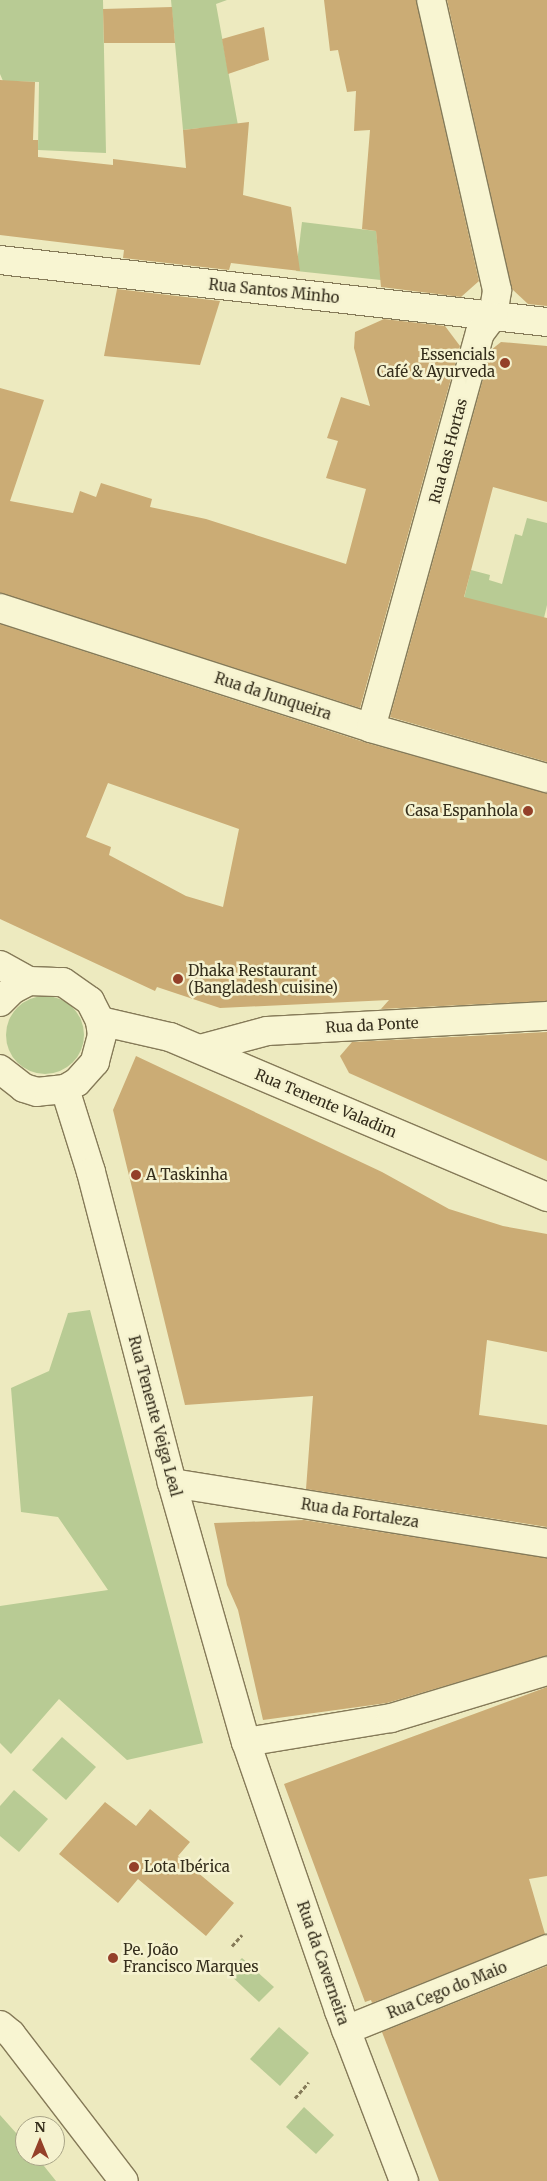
<!DOCTYPE html>
<meta charset="utf-8">
<style>
body{margin:0}
#map{position:relative;width:547px;height:2181px;overflow:hidden;background:#edeabf;font-family:Merriweather,serif}
div>[style]{position:absolute}
[style*='--x']{left:calc(var(--x)*1px);top:calc(var(--y)*1px);width:calc(var(--w)*1px);rotate:calc(var(--a)*1deg)}
.green>*{inset:0;background:#b8cb94}
.round{border-radius:50%}
.building>*{inset:0;background:#cbac75}
.path>*{height:3px;margin-top:-1.5px;transform-origin:0;background:repeating-linear-gradient(90deg,#857a58 0 4px,transparent 0 6.5px)}
.roads{filter:drop-shadow(1px 0 #857a58) drop-shadow(-1px 0 #857a58) drop-shadow(0 1px #857a58) drop-shadow(0 -1px #857a58)}
.street>*{height:28px;margin:-14px;padding:0 14px;transform-origin:14px;border-radius:14px;background:#f8f5d2}
.secondary>*{height:28px;margin:-14px;padding:0 14px;transform-origin:14px;border-radius:14px;background:#f8f5d2}
.dots>*{width:14px;height:14px;translate:-50% -50%;box-sizing:border-box;border:2px solid #f5f2cf;border-radius:50%}
span{translate:-50% -50%;white-space:nowrap;text-align:center;line-height:1.15;-webkit-text-stroke:5px #f5f2cf;paint-order:stroke}
.street-label{font-size:15px;color:#352e1c}
.poi-label{font-size:15px;color:#352e1c}
.right{translate:-100% -50%;text-align:right}
.left{translate:0 -50%;text-align:left}
.north{position:absolute;left:15px;top:2116px;width:50px;height:50px;box-sizing:border-box;background:#f5f2cf;border:1px solid #a8a487;border-radius:50%;rotate:0deg;font-size:14px;font-weight:700;line-height:20px;text-align:center;color:#352e1c}
.north::after{content:'';display:block;margin:auto;width:18px;height:22px;background:#944029;clip-path:polygon(50% 0,100% 100%,50% 72%,0 100%)}
</style>
<div id="map">
<div class="green">
<i style="clip-path:polygon(0 0,103px 0,106px 153px,38px 150px,39px 82px,3px 81px,0 74px)"></i>
<i style="clip-path:polygon(171px 0,227px 0,216px 4px,245px 164px,200px 128px,183px 130px)"></i>
<i style="clip-path:polygon(302px 222px,376px 231px,381px 280px,296px 271px)"></i>
<i style="clip-path:polygon(527px 518px,547px 523px,547px 605px,544px 618px,464px 598px,471px 570px,490px 575px,489px 580px,502px 584px,515px 534px,522px 536px)"></i>
<i class="round" style="left:6px;top:996px;width:78px;height:78px"></i>
<i style="clip-path:polygon(90px 1310px,203px 1743px,127px 1760px,59px 1699px,11px 1754px,0 1743px,0 1606px,108px 1590px,58px 1517px,21px 1512px,11px 1388px,49px 1371px,68px 1313px)"></i>
<i style="clip-path:polygon(62px 1737px,96px 1767px,66px 1800px,32px 1770px)"></i>
<i style="clip-path:polygon(14px 1790px,48px 1819px,19px 1852px,0 1836px,0 1806px)"></i>
<i style="clip-path:polygon(242px 1958px,274px 1987px,259px 2002px,228px 1973px)"></i>
<i style="clip-path:polygon(279px 2027px,309px 2053px,280px 2086px,250px 2059px)"></i>
<i style="clip-path:polygon(304px 2107px,334px 2135px,316px 2154px,286px 2127px)"></i>
<i style="clip-path:polygon(0 2115px,25px 2143px,25px 2156px,36px 2156px,56px 2181px,0 2181px)"></i>
</div>
<div class="building">
<i style="clip-path:polygon(324px 0,416px 0,479px 281px,461px 297px,381px 287px,376px 231px,362px 229px,370px 130px,354px 131px,356px 91px,347px 92px,338px 50px,330px 51px)"></i>
<i style="clip-path:polygon(447px 0,547px 0,547px 306px,528px 304px,512px 289px)"></i>
<i style="clip-path:polygon(172px 7px,175px 43px,104px 43px,103px 9px)"></i>
<i style="clip-path:polygon(264px 27px,269px 60px,228px 74px,222px 39px)"></i>
<i style="clip-path:polygon(0 80px,35px 82px,33px 140px,38px 140px,38px 157px,113px 165px,113px 159px,186px 168px,183px 130px,249px 122px,243px 195px,291px 207px,300px 271px,231px 263px,229px 270px,123px 258px,124px 250px,0 235px)"></i>
<i style="clip-path:polygon(117px 289px,220px 301px,200px 365px,104px 356px)"></i>
<i style="clip-path:polygon(384px 319px,445px 326px,460px 346px,360px 708px,0 593px,0 388px,44px 400px,10px 501px,73px 513px,80px 491px,96px 497px,101px 483px,152px 499px,150px 507px,206px 519px,346px 564px,366px 489px,326px 478px,338px 441px,327px 438px,341px 397px,370px 406px,354px 348px,355px 332px)"></i>
<i style="clip-path:polygon(501px 342px,547px 346px,547px 502px,493px 487px,464px 597px,547px 618px,547px 762px,390px 717px,491px 350px)"></i>
<i style="clip-path:polygon(evenodd,0 624px,367px 743px,547px 793px,547px 1001px,381px 1009px,389px 1000px,220px 1008px,157px 987px,155px 991px,0 919px,0 624px,108px 783px,239px 829px,223px 907px,186px 896px,109px 855px,111px 847px,86px 837px,108px 783px)"></i>
<i style="clip-path:polygon(547px 1032px,547px 1161px,349px 1073px,340px 1056px,352px 1042px)"></i>
<i style="clip-path:polygon(136px 1056px,382px 1172px,449px 1209px,503px 1226px,547px 1234px,547px 1352px,487px 1340px,479px 1415px,547px 1425px,547px 1527px,306px 1489px,313px 1396px,185px 1405px,113px 1110px)"></i>
<i style="clip-path:polygon(304px 1520px,547px 1558px,547px 1656px,387px 1703px,263px 1720px,238px 1610px,227px 1585px,214px 1523px)"></i>
<i style="clip-path:polygon(547px 1687px,547px 1876px,529px 1879px,545px 1934px,372px 2003px,371px 2000px,365px 2002px,284px 1784px)"></i>
<i style="clip-path:polygon(105px 1802px,136px 1826px,150px 1809px,190px 1842px,178px 1856px,234px 1903px,206px 1936px,138px 1879px,118px 1903px,59px 1854px)"></i>
<i style="clip-path:polygon(547px 1966px,547px 2181px,439px 2181px,382px 2032px)"></i>
</div>
<div class="path">
<i style="--x:232;--y:1946;--w:15;--a:-48"></i>
<i style="--x:295;--y:2098;--w:21;--a:-49"></i>
</div>
<div class="roads">
<div class="street">
<i style="--x:0;--y:260;--w:551;--a:6.47"></i>
<i style="--x:0;--y:608;--w:390;--a:17.9"></i>
<i style="--x:371;--y:728;--w:183;--a:15.9"></i>
<i style="--x:371;--y:728;--w:410;--a:-74.6"></i>
<i style="--x:480;--y:333;--w:21;--a:-53"></i>
<i style="--x:493;--y:316;--w:26;--a:-81"></i>
<i style="--x:497;--y:290;--w:297;--a:-102.8"></i>
<i style="--x:0;--y:965;--w:33;--a:29"></i>
<i style="--x:0;--y:1002;--w:17;--a:-45"></i>
<i style="--x:12;--y:990;--w:19;--a:-28"></i>
<i style="--x:29;--y:981;--w:34;--a:2"></i>
<i style="--x:63;--y:982;--w:33;--a:35"></i>
<i style="--x:90;--y:1001;--w:22;--a:63"></i>
<i style="--x:100;--y:1021;--w:14;--a:82"></i>
<i style="--x:102;--y:1035;--w:28;--a:105"></i>
<i style="--x:95;--y:1062;--w:27;--a:132"></i>
<i style="--x:77;--y:1082;--w:14;--a:150"></i>
<i style="--x:65;--y:1089;--w:28;--a:174"></i>
<i style="--x:37;--y:1092;--w:14;--a:-163"></i>
<i style="--x:24;--y:1088;--w:31;--a:-142"></i>
<i style="--x:100;--y:1021;--w:72;--a:12.9"></i>
<i style="--x:170;--y:1037;--w:410;--a:23"></i>
<i style="--x:200;--y:1049;--w:69;--a:-15"></i>
<i style="--x:267;--y:1031;--w:280;--a:-3.1"></i>
<i style="--x:65;--y:1089;--w:87;--a:72.6"></i>
<i style="--x:91;--y:1172;--w:321;--a:75.4"></i>
<i style="--x:172;--y:1483;--w:269;--a:74.1"></i>
<i style="--x:246;--y:1742;--w:285;--a:70.9"></i>
<i style="--x:339;--y:2011;--w:182;--a:69.1"></i>
<i style="--x:172;--y:1483;--w:380;--a:9.1"></i>
<i style="--x:246;--y:1742;--w:147;--a:-9.4"></i>
<i style="--x:391;--y:1718;--w:163;--a:-16.8"></i>
<i style="--x:346;--y:2030;--w:217;--a:-21.9"></i>
</div>
<div class="secondary">
<i style="--x:0;--y:2025;--w:14;--a:39"></i>
<i style="--x:11;--y:2034;--w:185;--a:52.5"></i>
</div>
</div>
<div class="dots">
<i style="left:505px;top:363px;background:#944029"></i>
<i style="left:528px;top:811px;background:#944029"></i>
<i style="left:178px;top:979px;background:#944029"></i>
<i style="left:136px;top:1175px;background:#944029"></i>
<i style="left:134px;top:1867px;background:#944029"></i>
<i style="left:113px;top:1958px;background:#944029"></i>
</div>
<div class="street-label">
<span style="left:274px;top:291px;rotate:6deg">Rua Santos Minho</span>
<span style="left:448px;top:451px;rotate:-75deg">Rua das Hortas</span>
<span style="left:273px;top:696px;rotate:18deg">Rua da Junqueira</span>
<span style="left:372px;top:1025px;rotate:-3deg">Rua da Ponte</span>
<span style="left:326px;top:1103px;rotate:23deg">Rua Tenente Valadim</span>
<span style="left:155px;top:1416px;rotate:75deg">Rua Tenente Veiga Leal</span>
<span style="left:360px;top:1513px;rotate:9deg">Rua da Fortaleza</span>
<span style="left:323px;top:1963px;rotate:71deg">Rua da Caverneira</span>
<span style="left:447px;top:1990px;rotate:-22deg">Rua Cego do Maio</span>
</div>
<div class="poi-label">
<span class="right" style="left:495px;top:363px">Essencials<br>Café &amp; Ayurveda</span>
<span class="right" style="left:518px;top:811px">Casa Espanhola</span>
<span class="left" style="left:188px;top:979px">Dhaka Restaurant<br>(Bangladesh cuisine)</span>
<span class="left" style="left:146px;top:1175px">A Taskinha</span>
<span class="left" style="left:144px;top:1867px">Lota Ibérica</span>
<span class="left" style="left:123px;top:1958px">Pe. João<br>Francisco Marques</span>
</div>
<div class="north">N</div>
</div>
